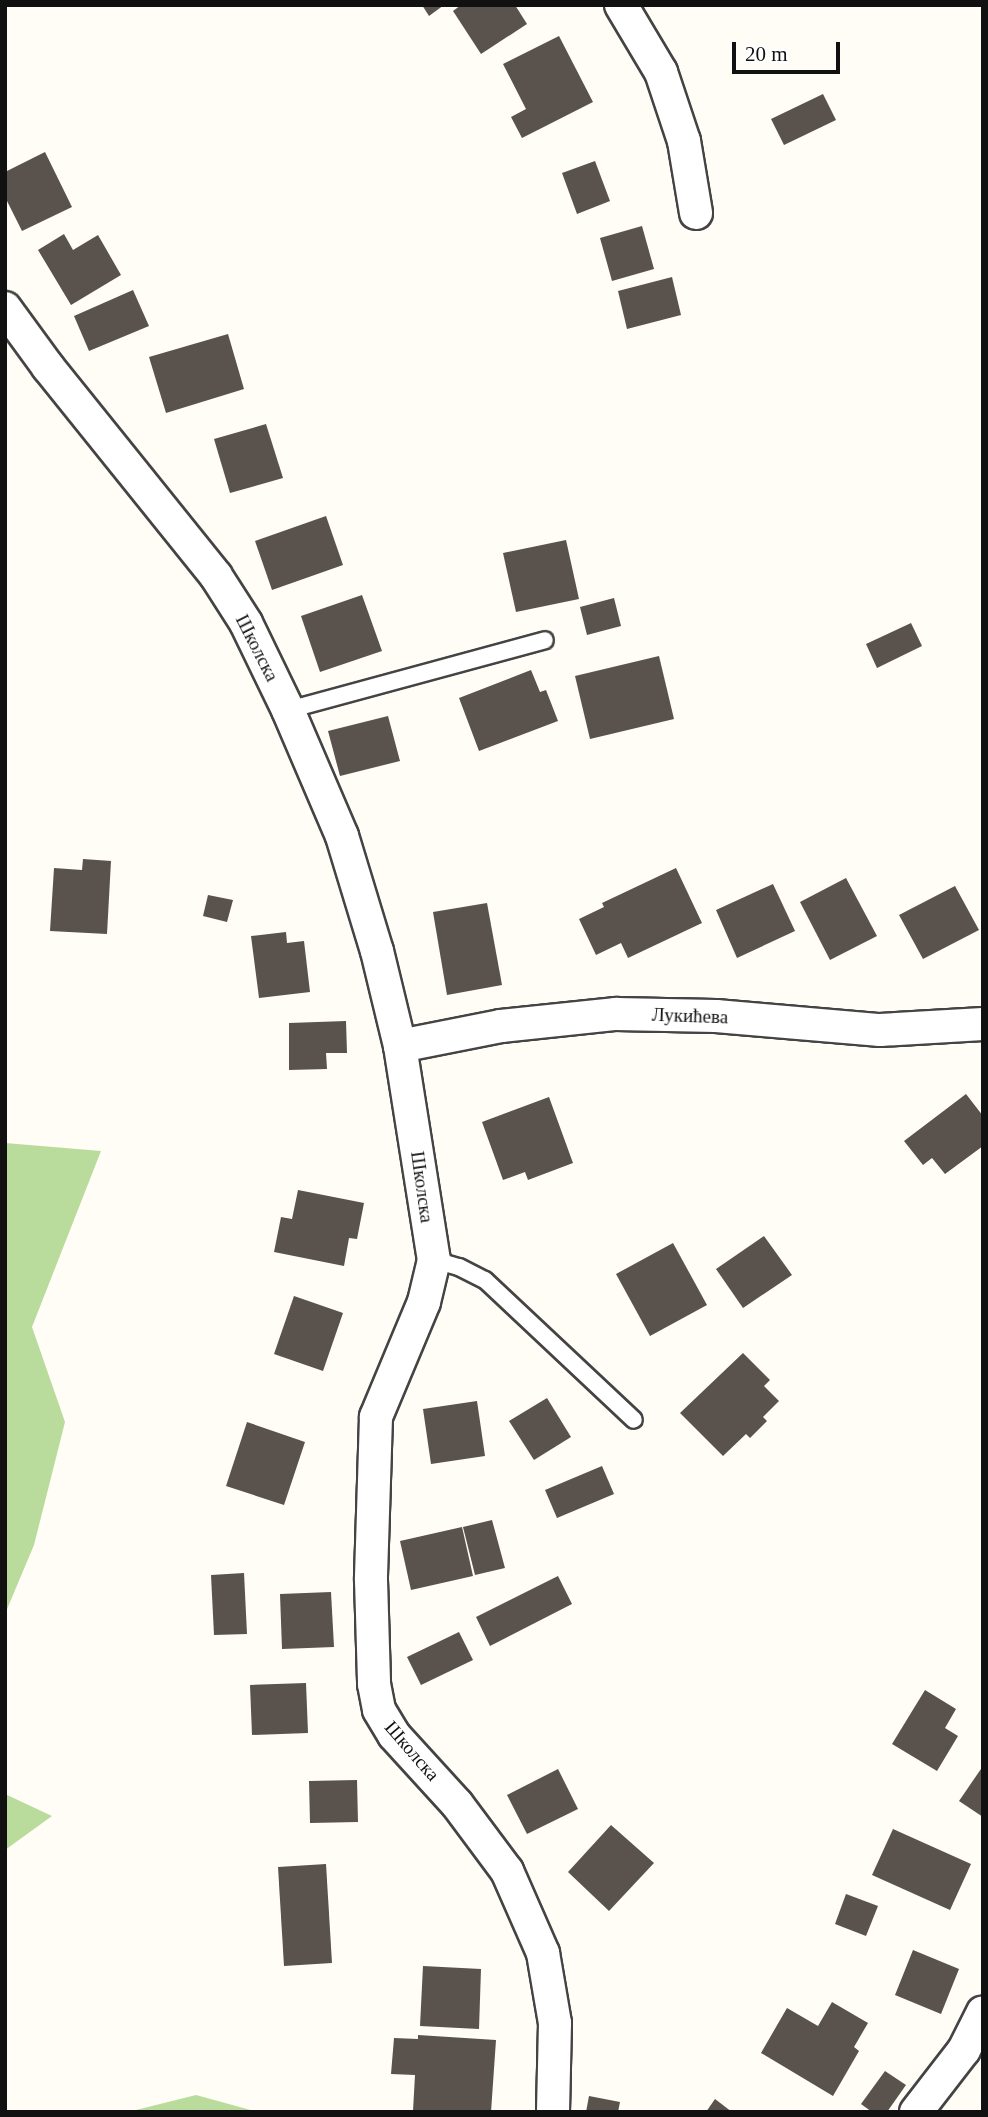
<!DOCTYPE html>
<meta charset="utf-8">
<style>
body{margin:0}
#map{position:relative;width:988px;height:2117px;overflow:hidden;background:#fffdf5;font-family:"Times New Roman",serif}
div>[style]{position:absolute}
[style*='--x']{left:calc(var(--x)*1px);top:calc(var(--y)*1px);width:calc(var(--w)*1px);rotate:calc(var(--a)*1deg)}
.forest>*{inset:0;background:#b9dc9c}
.building>*{inset:0;background:#5a524d}
.roads{filter:drop-shadow(2px 0 #444) drop-shadow(-2px 0 #444) drop-shadow(0 2px #444) drop-shadow(0 -2px #444)}
.lane>*{height:16px;margin:-8px;padding:0 8px;transform-origin:8px;border-radius:8px;background:#fff}
.street>*{height:32px;margin:-16px;padding:0 16px;transform-origin:16px;border-radius:16px;background:#fff}
span{translate:-50% -50%;white-space:nowrap;text-align:center;line-height:1.15;-webkit-text-stroke:7px #fff;paint-order:stroke}
.street-label{font-size:19px;color:#111}
.frame{position:absolute;inset:0;border:7px solid #111;pointer-events:none}
.scale{position:absolute;left:732px;top:42px;width:108px;height:32px;box-sizing:border-box;border:4px solid #111;border-top:0;padding-left:9px;font-size:21px;line-height:24px;white-space:nowrap;color:#111;-webkit-text-stroke:5px #fff;paint-order:stroke}
</style>
<div id="map">
<div class="forest">
<i style="clip-path:polygon(5px 1143px,101px 1151px,32px 1327px,65px 1422px,34px 1545px,5px 1614px)"></i>
<i style="clip-path:polygon(5px 1794px,52px 1816px,5px 1850px)"></i>
<i style="clip-path:polygon(196px 2095px,258px 2112px,128px 2112px)"></i>
</div>
<div class="building">
<i style="clip-path:polygon(422px 5px,444px 5px,429px 16px)"></i>
<i style="clip-path:polygon(461px 5px,515px 5px,527px 24px,481px 54px,453px 11px)"></i>
<i style="clip-path:polygon(559px 36px,593px 102px,522px 138px,511px 117px,526px 109px,503px 64px)"></i>
<i style="clip-path:polygon(823px 94px,836px 120px,784px 145px,771px 119px)"></i>
<i style="clip-path:polygon(45px 152px,72px 207px,22px 231px,5px 197px,5px 172px)"></i>
<i style="clip-path:polygon(595px 161px,610px 201px,577px 214px,562px 173px)"></i>
<i style="clip-path:polygon(642px 226px,654px 269px,612px 281px,600px 238px)"></i>
<i style="clip-path:polygon(64px 234px,73px 250px,98px 235px,121px 275px,71px 305px,38px 250px)"></i>
<i style="clip-path:polygon(672px 277px,681px 315px,627px 329px,618px 291px)"></i>
<i style="clip-path:polygon(133px 290px,149px 326px,89px 351px,74px 316px)"></i>
<i style="clip-path:polygon(228px 334px,244px 389px,166px 413px,149px 357px)"></i>
<i style="clip-path:polygon(266px 424px,283px 478px,230px 493px,214px 439px)"></i>
<i style="clip-path:polygon(326px 516px,343px 565px,272px 590px,255px 541px)"></i>
<i style="clip-path:polygon(566px 540px,579px 599px,516px 612px,503px 553px)"></i>
<i style="clip-path:polygon(362px 595px,382px 651px,320px 672px,301px 616px)"></i>
<i style="clip-path:polygon(614px 598px,621px 626px,587px 635px,580px 607px)"></i>
<i style="clip-path:polygon(911px 623px,922px 646px,877px 668px,866px 644px)"></i>
<i style="clip-path:polygon(659px 656px,674px 719px,590px 739px,575px 676px)"></i>
<i style="clip-path:polygon(531px 670px,540px 692px,546px 690px,558px 721px,479px 751px,459px 698px)"></i>
<i style="clip-path:polygon(388px 716px,400px 761px,340px 776px,328px 731px)"></i>
<i style="clip-path:polygon(83px 859px,111px 861px,107px 934px,50px 931px,54px 868px,82px 870px)"></i>
<i style="clip-path:polygon(676px 868px,702px 923px,628px 958px,621px 943px,596px 955px,579px 919px,604px 907px,602px 903px)"></i>
<i style="clip-path:polygon(846px 878px,877px 936px,830px 960px,800px 902px)"></i>
<i style="clip-path:polygon(773px 884px,795px 931px,737px 958px,716px 910px)"></i>
<i style="clip-path:polygon(955px 886px,979px 930px,923px 959px,899px 915px)"></i>
<i style="clip-path:polygon(208px 895px,233px 900px,227px 922px,203px 916px)"></i>
<i style="clip-path:polygon(487px 903px,502px 985px,447px 995px,433px 912px)"></i>
<i style="clip-path:polygon(286px 932px,287px 943px,304px 941px,310px 992px,259px 998px,251px 936px)"></i>
<i style="clip-path:polygon(346px 1021px,347px 1053px,326px 1053px,327px 1069px,289px 1070px,289px 1023px)"></i>
<i style="clip-path:polygon(966px 1094px,983px 1116px,983px 1146px,945px 1174px,932px 1158px,923px 1165px,904px 1141px)"></i>
<i style="clip-path:polygon(549px 1097px,573px 1163px,528px 1180px,525px 1172px,503px 1180px,482px 1122px)"></i>
<i style="clip-path:polygon(298px 1190px,364px 1203px,357px 1239px,349px 1238px,344px 1266px,274px 1252px,281px 1217px,292px 1219px)"></i>
<i style="clip-path:polygon(764px 1236px,792px 1275px,743px 1308px,716px 1269px)"></i>
<i style="clip-path:polygon(673px 1243px,707px 1305px,650px 1336px,616px 1274px)"></i>
<i style="clip-path:polygon(294px 1296px,343px 1313px,323px 1371px,274px 1354px)"></i>
<i style="clip-path:polygon(743px 1353px,770px 1380px,764px 1386px,779px 1401px,763px 1417px,767px 1421px,750px 1438px,746px 1434px,723px 1456px,680px 1413px)"></i>
<i style="clip-path:polygon(547px 1398px,571px 1437px,534px 1460px,509px 1421px)"></i>
<i style="clip-path:polygon(477px 1401px,485px 1456px,431px 1464px,423px 1409px)"></i>
<i style="clip-path:polygon(247px 1422px,305px 1442px,284px 1505px,226px 1486px)"></i>
<i style="clip-path:polygon(602px 1466px,614px 1494px,557px 1518px,545px 1490px)"></i>
<i style="clip-path:polygon(492px 1520px,505px 1568px,475px 1575px,463px 1527px)"></i>
<i style="clip-path:polygon(462px 1527px,473px 1576px,411px 1590px,400px 1541px)"></i>
<i style="clip-path:polygon(244px 1573px,247px 1634px,214px 1635px,211px 1575px)"></i>
<i style="clip-path:polygon(558px 1576px,572px 1604px,490px 1646px,476px 1617px)"></i>
<i style="clip-path:polygon(331px 1592px,334px 1647px,282px 1649px,280px 1594px)"></i>
<i style="clip-path:polygon(459px 1632px,473px 1660px,421px 1685px,407px 1657px)"></i>
<i style="clip-path:polygon(306px 1683px,308px 1733px,252px 1735px,250px 1685px)"></i>
<i style="clip-path:polygon(925px 1690px,956px 1709px,945px 1728px,958px 1736px,937px 1771px,892px 1744px)"></i>
<i style="clip-path:polygon(983px 1766px,983px 1817px,959px 1801px)"></i>
<i style="clip-path:polygon(558px 1769px,578px 1809px,527px 1834px,507px 1795px)"></i>
<i style="clip-path:polygon(357px 1780px,358px 1822px,310px 1823px,309px 1781px)"></i>
<i style="clip-path:polygon(611px 1825px,654px 1863px,609px 1911px,568px 1872px)"></i>
<i style="clip-path:polygon(893px 1829px,971px 1864px,950px 1910px,872px 1875px)"></i>
<i style="clip-path:polygon(326px 1864px,332px 1963px,284px 1966px,278px 1867px)"></i>
<i style="clip-path:polygon(846px 1894px,878px 1906px,866px 1936px,835px 1924px)"></i>
<i style="clip-path:polygon(913px 1950px,959px 1969px,941px 2014px,895px 1995px)"></i>
<i style="clip-path:polygon(423px 1966px,481px 1969px,479px 2029px,420px 2026px)"></i>
<i style="clip-path:polygon(832px 2002px,868px 2023px,854px 2047px,859px 2051px,833px 2096px,761px 2053px,787px 2008px,818px 2026px)"></i>
<i style="clip-path:polygon(418px 2035px,496px 2040px,491px 2112px,413px 2111px,415px 2075px,391px 2074px,394px 2038px,418px 2039px)"></i>
<i style="clip-path:polygon(885px 2071px,906px 2085px,887px 2112px,872px 2112px,861px 2104px)"></i>
<i style="clip-path:polygon(589px 2096px,620px 2102px,618px 2112px,586px 2112px)"></i>
<i style="clip-path:polygon(715px 2099px,732px 2112px,706px 2112px)"></i>
</div>
<div class="roads">
<div class="lane">
<i style="--x:288;--y:710;--w:266;--a:-15.2"></i>
<i style="--x:434;--y:1260;--w:26;--a:16"></i>
<i style="--x:459;--y:1267;--w:29;--a:27"></i>
<i style="--x:485;--y:1280;--w:204;--a:43.2"></i>
</div>
<div class="street">
<i style="--x:621;--y:5;--w:78;--a:59.2"></i>
<i style="--x:661;--y:72;--w:73;--a:71.6"></i>
<i style="--x:684;--y:141;--w:73;--a:80.5"></i>
<i style="--x:5;--y:308;--w:73;--a:53.9"></i>
<i style="--x:48;--y:367;--w:268;--a:51.2"></i>
<i style="--x:216;--y:576;--w:56;--a:57.4"></i>
<i style="--x:246;--y:623;--w:97;--a:64.2"></i>
<i style="--x:288;--y:710;--w:137;--a:66.8"></i>
<i style="--x:342;--y:836;--w:120;--a:73.1"></i>
<i style="--x:377;--y:951;--w:98;--a:76.4"></i>
<i style="--x:400;--y:1046;--w:217;--a:81"></i>
<i style="--x:434;--y:1260;--w:43;--a:103.4"></i>
<i style="--x:424;--y:1302;--w:125;--a:112.7"></i>
<i style="--x:376;--y:1417;--w:163;--a:91.8"></i>
<i style="--x:371;--y:1580;--w:104;--a:88.3"></i>
<i style="--x:374;--y:1684;--w:26;--a:79"></i>
<i style="--x:379;--y:1710;--w:29;--a:59"></i>
<i style="--x:394;--y:1735;--w:93;--a:47.6"></i>
<i style="--x:457;--y:1804;--w:84;--a:53.3"></i>
<i style="--x:507;--y:1871;--w:90;--a:66.3"></i>
<i style="--x:543;--y:1953;--w:71;--a:80.3"></i>
<i style="--x:555;--y:2023;--w:89;--a:91.3"></i>
<i style="--x:400;--y:1046;--w:103;--a:-11.2"></i>
<i style="--x:501;--y:1026;--w:116;--a:-6"></i>
<i style="--x:616;--y:1014;--w:100;--a:1.1"></i>
<i style="--x:716;--y:1016;--w:165;--a:4.9"></i>
<i style="--x:880;--y:1030;--w:103;--a:-3.3"></i>
<i style="--x:916;--y:2112;--w:78;--a:-52.3"></i>
<i style="--x:964;--y:2050;--w:42;--a:-63.4"></i>
</div>
</div>
<div class="street-label">
<span style="left:257px;top:648px;rotate:63deg">Школска</span>
<span style="left:690px;top:1016px;rotate:2deg">Лукићева</span>
<span style="left:422px;top:1187px;rotate:82deg">Школска</span>
<span style="left:412px;top:1751px;rotate:49deg">Школска</span>
</div>
<div class="frame"></div>
<div class="scale">20 m</div>
</div>
